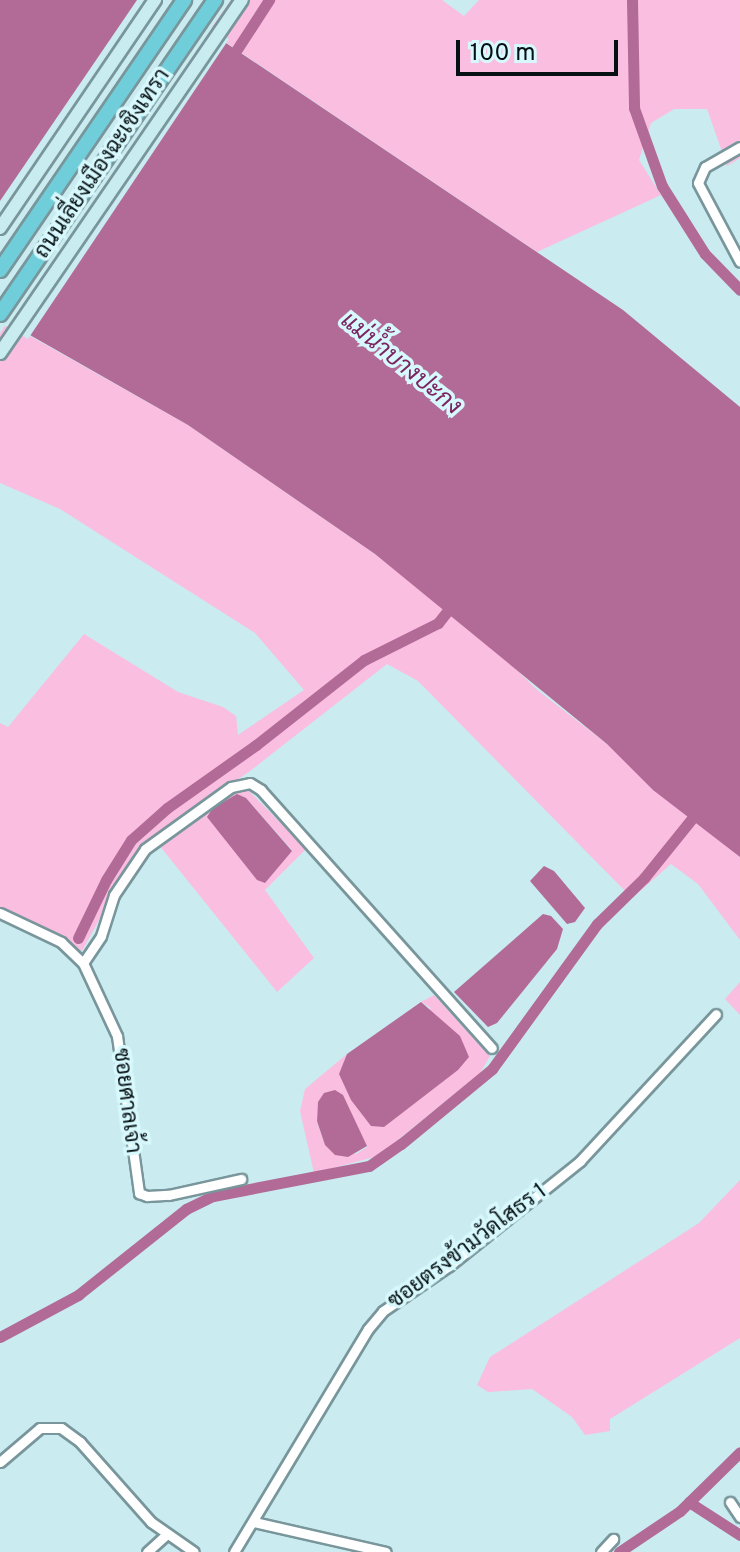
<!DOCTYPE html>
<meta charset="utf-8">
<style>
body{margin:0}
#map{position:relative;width:740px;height:1552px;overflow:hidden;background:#caebef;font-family:Overpass,Sarabun,sans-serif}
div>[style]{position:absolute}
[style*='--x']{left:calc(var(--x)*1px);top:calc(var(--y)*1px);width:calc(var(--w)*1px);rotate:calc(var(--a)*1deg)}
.green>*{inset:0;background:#fabee1}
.water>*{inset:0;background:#b26a97}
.pier>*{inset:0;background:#caebef}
.canal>*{height:11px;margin:-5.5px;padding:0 5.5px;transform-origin:5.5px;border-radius:5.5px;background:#b26a97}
.roads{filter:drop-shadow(2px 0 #78969b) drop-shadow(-2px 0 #78969b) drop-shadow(0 2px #78969b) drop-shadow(0 -2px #78969b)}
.minor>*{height:9px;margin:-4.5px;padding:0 4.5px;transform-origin:4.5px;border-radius:4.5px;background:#fff}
.secondary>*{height:12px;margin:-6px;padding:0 6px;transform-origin:6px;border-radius:6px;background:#c9ecf1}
.trunk>*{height:14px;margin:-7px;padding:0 7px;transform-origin:7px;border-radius:7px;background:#70ceda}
span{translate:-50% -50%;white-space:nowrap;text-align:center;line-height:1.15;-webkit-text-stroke:7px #d7f8fd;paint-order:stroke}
.street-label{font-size:22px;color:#061113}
.water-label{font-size:24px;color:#7b245f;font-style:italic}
.scale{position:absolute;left:456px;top:40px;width:162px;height:36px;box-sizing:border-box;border:4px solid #061113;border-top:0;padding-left:10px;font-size:24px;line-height:28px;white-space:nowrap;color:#061113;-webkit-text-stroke:6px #d7f8fd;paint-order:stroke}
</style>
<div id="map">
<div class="green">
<i style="clip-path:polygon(231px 0,442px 0,464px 16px,479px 0,740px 0,740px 158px,727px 166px,707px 109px,674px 109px,651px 123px,639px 160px,661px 195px,537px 252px,209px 31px)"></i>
<i style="clip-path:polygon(7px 323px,188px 425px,375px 554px,497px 650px,536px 689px,607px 744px,740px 857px,740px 940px,698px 884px,671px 864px,632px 898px,418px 681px,387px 664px,250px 771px,139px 847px,82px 951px,15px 914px,0 910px,0 723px,8px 727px,84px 634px,178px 692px,223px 707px,236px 716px,238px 735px,304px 690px,255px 633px,60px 509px,0 483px,0 333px)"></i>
<i style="clip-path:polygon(evenodd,242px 787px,249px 791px,306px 849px,265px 890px,314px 958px,277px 992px,159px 845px,242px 787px,246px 798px,292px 850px,265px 882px,246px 798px)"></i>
<i style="clip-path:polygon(740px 982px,740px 1015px,725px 999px)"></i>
<i style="clip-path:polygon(evenodd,434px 995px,490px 1056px,480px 1073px,378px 1156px,314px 1173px,300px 1111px,305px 1089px,347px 1054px,339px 1075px,431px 1008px,421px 1002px,434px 995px,318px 1102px,367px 1146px,367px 1147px,356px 1154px,325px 1145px,317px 1121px,318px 1102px)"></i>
<i style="clip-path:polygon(740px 1180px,740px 1338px,610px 1419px,610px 1431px,585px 1435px,572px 1417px,532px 1389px,488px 1392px,477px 1385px,490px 1357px,699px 1223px)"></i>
</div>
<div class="water">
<i style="clip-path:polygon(0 0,162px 0,623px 310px,740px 407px,740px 857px,653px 790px,607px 744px,375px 554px,188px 425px,0 318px)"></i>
<i style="clip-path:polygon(237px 794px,246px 798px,292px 851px,265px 883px,257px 880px,207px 817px,213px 808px)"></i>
<i style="clip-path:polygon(544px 866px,554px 871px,585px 908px,575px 922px,567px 924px,530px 881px)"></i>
<i style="clip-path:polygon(543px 914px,551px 916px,563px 929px,557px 949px,497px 1023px,488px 1027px,454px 992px)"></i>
<i style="clip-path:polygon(421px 1002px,460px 1036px,469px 1057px,458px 1070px,384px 1127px,371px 1126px,351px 1100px,339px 1074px,347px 1054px)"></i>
<i style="clip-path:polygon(335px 1090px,343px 1095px,367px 1146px,348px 1157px,335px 1155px,325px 1145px,317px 1121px,318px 1102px,324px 1093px)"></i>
</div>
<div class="pier">
<i style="clip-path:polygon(137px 0,169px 0,229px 39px,28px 339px,0 323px,0 201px)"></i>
</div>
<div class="canal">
<i style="--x:632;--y:0;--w:108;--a:88.9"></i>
<i style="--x:634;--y:108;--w:83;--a:70.3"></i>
<i style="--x:662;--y:186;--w:80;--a:57.7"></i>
<i style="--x:705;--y:254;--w:50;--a:45.8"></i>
<i style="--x:230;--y:60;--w:72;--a:-57"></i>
<i style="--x:78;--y:938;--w:64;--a:-64.2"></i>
<i style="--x:106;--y:880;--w:47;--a:-58"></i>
<i style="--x:131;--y:840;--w:48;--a:-41.6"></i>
<i style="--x:167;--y:808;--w:109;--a:-35.3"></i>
<i style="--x:256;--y:745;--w:137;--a:-38.2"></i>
<i style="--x:364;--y:660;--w:83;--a:-26.6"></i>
<i style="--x:438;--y:623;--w:31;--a:-52"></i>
<i style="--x:0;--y:1337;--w:89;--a:-28.3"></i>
<i style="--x:78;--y:1295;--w:138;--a:-38.5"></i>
<i style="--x:186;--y:1209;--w:30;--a:-26"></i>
<i style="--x:213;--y:1196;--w:159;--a:-10.9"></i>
<i style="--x:369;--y:1166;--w:39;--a:-35"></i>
<i style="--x:401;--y:1144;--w:118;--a:-39.5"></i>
<i style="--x:492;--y:1069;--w:179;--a:-54.1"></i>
<i style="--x:597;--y:924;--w:66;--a:-44.4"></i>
<i style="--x:644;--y:878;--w:86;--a:-51.1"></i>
<i style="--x:689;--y:1502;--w:61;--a:32.9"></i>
<i style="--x:619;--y:1552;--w:73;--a:-33.9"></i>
<i style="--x:680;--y:1511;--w:84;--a:-44.5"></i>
</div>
<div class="roads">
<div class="minor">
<i style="--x:740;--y:147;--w:40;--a:150.3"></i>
<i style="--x:705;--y:167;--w:17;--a:114"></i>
<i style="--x:698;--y:183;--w:89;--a:62"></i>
<i style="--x:0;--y:913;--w:68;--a:25.4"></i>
<i style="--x:61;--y:942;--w:30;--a:44"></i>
<i style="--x:83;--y:963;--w:81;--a:65"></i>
<i style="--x:117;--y:1036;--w:159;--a:82"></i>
<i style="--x:139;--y:1193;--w:9;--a:21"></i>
<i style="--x:147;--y:1196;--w:22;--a:-3"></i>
<i style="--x:169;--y:1195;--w:74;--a:-12.5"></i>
<i style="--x:83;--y:963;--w:32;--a:-56"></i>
<i style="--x:101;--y:936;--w:43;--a:-72.4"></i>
<i style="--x:114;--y:895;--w:55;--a:-56"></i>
<i style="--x:145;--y:849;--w:106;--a:-35.8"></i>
<i style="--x:231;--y:787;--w:19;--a:-12"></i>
<i style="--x:250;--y:783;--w:13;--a:32"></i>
<i style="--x:261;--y:790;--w:346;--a:48.2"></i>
<i style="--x:0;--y:1462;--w:52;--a:-40.4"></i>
<i style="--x:40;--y:1428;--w:21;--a:0"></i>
<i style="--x:61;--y:1428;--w:24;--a:36"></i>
<i style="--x:80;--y:1442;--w:107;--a:48.4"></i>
<i style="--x:151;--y:1522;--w:52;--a:34.9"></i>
<i style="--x:730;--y:1502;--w:18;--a:56"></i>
<i style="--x:254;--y:1522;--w:135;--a:12.8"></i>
<i style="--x:147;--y:1552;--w:27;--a:-42"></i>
<i style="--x:234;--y:1552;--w:260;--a:-59"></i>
<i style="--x:368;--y:1329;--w:23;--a:-50"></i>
<i style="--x:383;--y:1311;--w:80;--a:-34.3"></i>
<i style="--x:449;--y:1266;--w:168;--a:-38.7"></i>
<i style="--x:580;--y:1161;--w:200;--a:-47.2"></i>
<i style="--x:601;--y:1552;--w:18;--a:-47"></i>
</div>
<div class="secondary">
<i style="--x:0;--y:228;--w:276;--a:-55.8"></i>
<i style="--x:0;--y:353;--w:428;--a:-55.6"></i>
</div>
<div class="trunk">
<i style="--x:0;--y:270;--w:327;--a:-55.7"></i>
<i style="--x:0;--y:314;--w:381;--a:-55.6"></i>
</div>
</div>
<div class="street-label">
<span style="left:103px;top:164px;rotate:-56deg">ถนนเลี่ยงเมืองฉะเชิงเทรา</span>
<span style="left:126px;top:1101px;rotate:83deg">ซอยศาลเจ้า</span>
<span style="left:468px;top:1247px;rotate:-37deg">ซอยตรงข้ามวัดโสธร 1</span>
</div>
<div class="water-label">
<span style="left:400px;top:365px;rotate:39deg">แม่น้ำบางปะกง</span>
</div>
<div class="scale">100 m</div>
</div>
